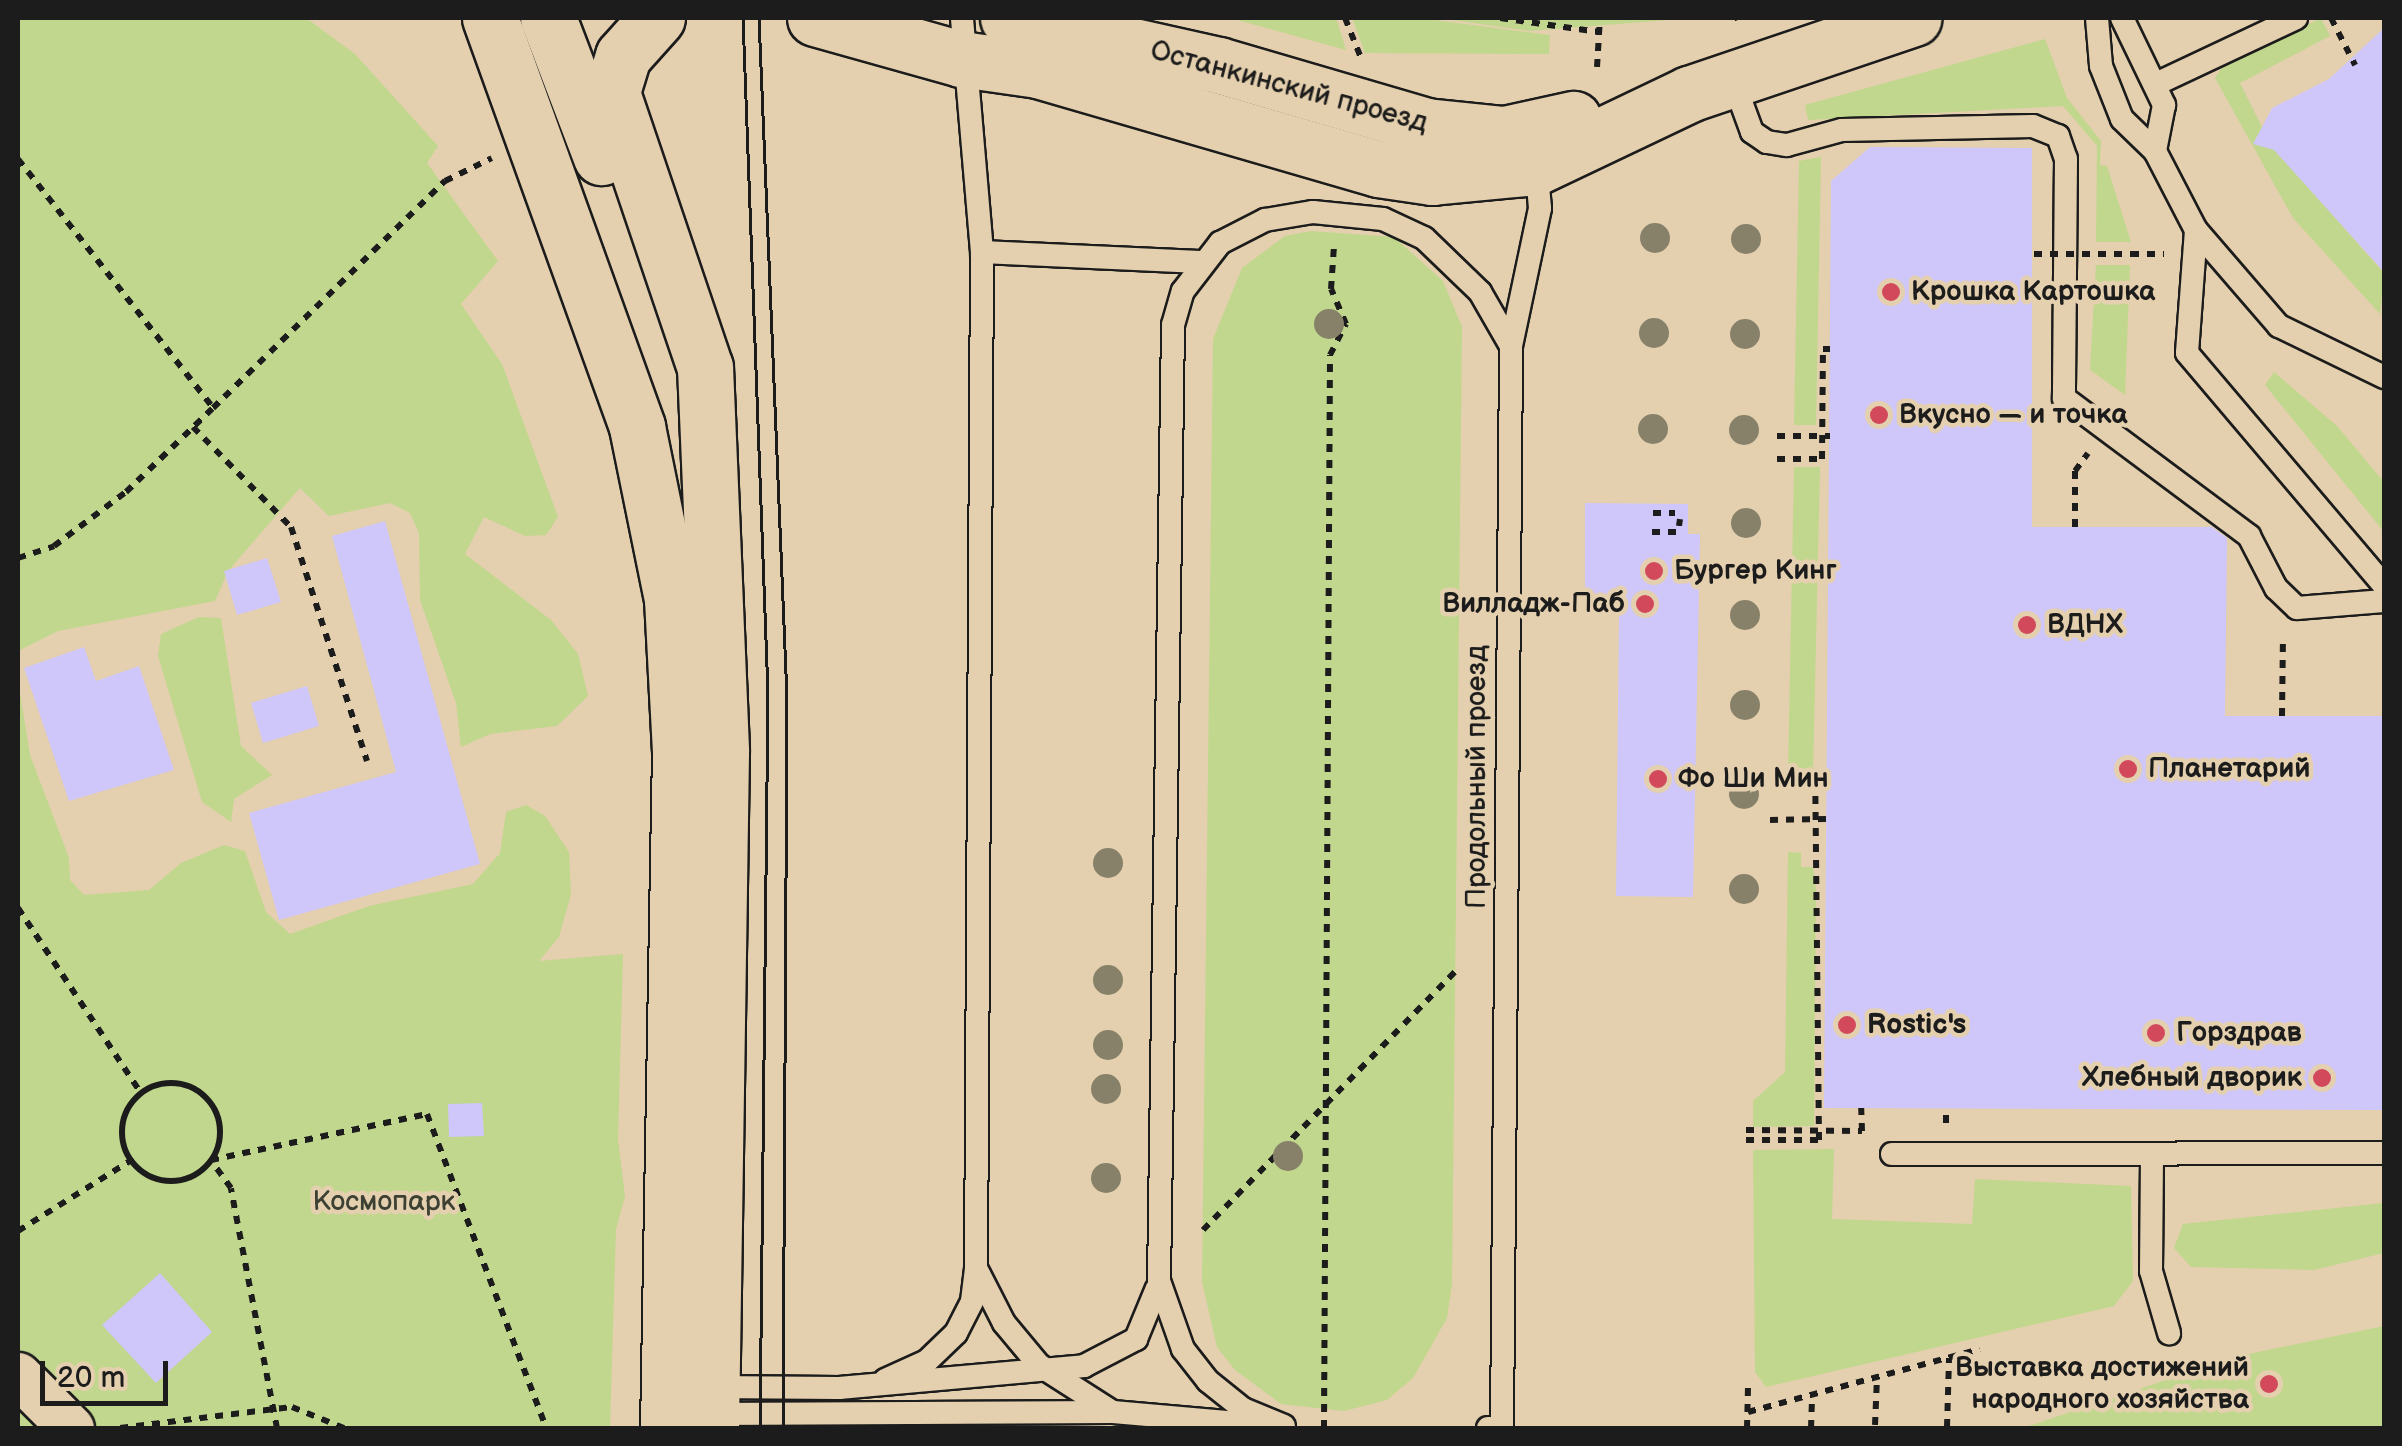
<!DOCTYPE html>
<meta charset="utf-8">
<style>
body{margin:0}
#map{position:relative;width:2402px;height:1446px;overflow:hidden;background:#e4d0ae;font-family:"Balsamiq Sans",sans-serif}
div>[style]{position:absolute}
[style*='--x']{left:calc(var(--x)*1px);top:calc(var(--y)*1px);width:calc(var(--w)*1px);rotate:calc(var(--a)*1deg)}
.green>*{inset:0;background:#c0d78d}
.building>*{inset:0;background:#cfc6f9}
.path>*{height:6px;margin-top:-3px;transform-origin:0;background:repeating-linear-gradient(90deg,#1c1c1c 0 8px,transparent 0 16px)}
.path>.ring{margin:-3px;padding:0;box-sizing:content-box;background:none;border:6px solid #1c1c1c;border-radius:50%}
.roads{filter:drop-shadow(2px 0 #1c1c1c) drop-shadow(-2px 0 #1c1c1c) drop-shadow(0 2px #1c1c1c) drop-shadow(0 -2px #1c1c1c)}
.lane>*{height:22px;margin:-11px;padding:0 11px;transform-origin:11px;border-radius:11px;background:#e4d0ae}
.street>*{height:45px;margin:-22.5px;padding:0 22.5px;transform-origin:22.5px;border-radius:22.5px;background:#e4d0ae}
.secondary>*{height:55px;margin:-27.5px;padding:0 27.5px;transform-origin:27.5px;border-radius:27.5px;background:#e4d0ae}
.tram>*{height:2.5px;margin:-1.25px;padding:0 1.25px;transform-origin:1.25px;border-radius:1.25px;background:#1c1c1c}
.path-bridge>*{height:6px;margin-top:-3px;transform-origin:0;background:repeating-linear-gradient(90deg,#1c1c1c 0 8px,transparent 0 16px)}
.trees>*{width:30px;height:30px;margin:-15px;border-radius:50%;background:#88816a}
.dots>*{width:28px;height:28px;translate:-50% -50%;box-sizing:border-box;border:5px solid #e4d0ae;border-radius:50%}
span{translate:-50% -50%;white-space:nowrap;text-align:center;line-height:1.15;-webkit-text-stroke:9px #e4d0ae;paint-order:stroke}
.street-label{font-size:28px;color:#1c1c1c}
.poi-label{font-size:28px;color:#1c1c1c;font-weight:700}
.left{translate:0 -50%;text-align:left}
.right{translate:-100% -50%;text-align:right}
.park-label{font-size:28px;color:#3d4133}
.frame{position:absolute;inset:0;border:20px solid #1c1c1c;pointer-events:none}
.scale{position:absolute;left:40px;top:1361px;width:128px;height:45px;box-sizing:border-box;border:5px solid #1c1c1c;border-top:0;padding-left:12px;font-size:30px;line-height:35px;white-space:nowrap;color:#1c1c1c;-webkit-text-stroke:8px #e4d0ae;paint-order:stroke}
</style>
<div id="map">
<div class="green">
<i style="clip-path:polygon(18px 18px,306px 18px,355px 54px,438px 146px,427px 163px,498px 261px,461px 304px,502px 364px,558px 517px,546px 535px,525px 536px,484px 517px,465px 554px,551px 620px,578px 654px,588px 696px,557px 726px,490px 734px,461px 747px,456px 703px,420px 600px,419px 533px,410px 513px,390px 503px,329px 516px,300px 488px,228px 571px,215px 601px,58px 631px,18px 651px)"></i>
<i style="clip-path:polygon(1230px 18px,1336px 18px,1346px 50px)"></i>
<i style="clip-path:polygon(1352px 18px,1419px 18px,1550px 35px,1549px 54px,1365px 53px)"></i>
<i style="clip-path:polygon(1438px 18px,1693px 18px,1529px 31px)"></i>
<i style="clip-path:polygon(2321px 18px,2330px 36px,2240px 83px,2264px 131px,2257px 142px,2274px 149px,2384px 273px,2380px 314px,2293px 218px,2215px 78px,2223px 66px)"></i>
<i style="clip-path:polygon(2045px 39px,2067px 98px,2101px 141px,2100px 165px,2107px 166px,2131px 242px,2096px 242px,2097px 146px,2063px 106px,1808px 120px,1805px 105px)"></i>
<i style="clip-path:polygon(1821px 157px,1816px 425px,1794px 425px,1799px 161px)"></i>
<i style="clip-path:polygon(1311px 231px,1394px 237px,1443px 281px,1462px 327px,1452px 1284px,1447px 1318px,1413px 1378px,1387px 1400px,1344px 1411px,1281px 1404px,1235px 1370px,1217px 1347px,1202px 1282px,1213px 339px,1242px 268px,1285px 236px)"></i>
<i style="clip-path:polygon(2096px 265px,2130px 265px,2125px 395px,2090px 370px)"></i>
<i style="clip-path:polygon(2274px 372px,2337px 426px,2384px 482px,2384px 532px,2265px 385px)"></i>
<i style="clip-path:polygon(1794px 467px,1820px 467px,1813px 775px,1788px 774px)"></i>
<i style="clip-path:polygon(199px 617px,221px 618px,241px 746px,272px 775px,234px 799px,231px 822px,202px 802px,158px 656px,161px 634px)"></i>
<i style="clip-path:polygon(18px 680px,30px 755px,69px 858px,70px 880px,84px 895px,149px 890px,181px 863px,224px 845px,245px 851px,266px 912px,290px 934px,369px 906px,473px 884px,500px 853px,506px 812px,526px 805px,545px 816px,569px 852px,571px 894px,559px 937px,539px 961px,623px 954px,618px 1140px,625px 1196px,616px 1229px,610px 1428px,18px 1428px)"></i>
<i style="clip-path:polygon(1788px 852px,1801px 853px,1801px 867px,1813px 867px,1816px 890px,1814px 1126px,1753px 1127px,1753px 1101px,1785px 1072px)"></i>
<i style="clip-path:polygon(1834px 1149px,1832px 1219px,1972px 1224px,1975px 1179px,2131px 1186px,2133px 1281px,2114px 1306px,1766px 1387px,1755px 1372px,1753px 1150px)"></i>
<i style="clip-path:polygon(2384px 1203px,2384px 1253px,2314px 1270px,2191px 1267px,2174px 1248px,2183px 1224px)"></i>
<i style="clip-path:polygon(2384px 1326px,2384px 1428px,2023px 1428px,2234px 1357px)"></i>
</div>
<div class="building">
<i style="clip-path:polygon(2384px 28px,2384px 272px,2274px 150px,2253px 144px,2272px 108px,2329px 79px)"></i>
<i style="clip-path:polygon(1870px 147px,2032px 148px,2032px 527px,2212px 527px,2227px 538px,2225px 716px,2384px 716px,2384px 1110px,1824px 1108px,1831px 181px)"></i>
<i style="clip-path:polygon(1585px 503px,1688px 504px,1688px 534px,1700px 534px,1693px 897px,1616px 896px,1619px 610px,1585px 610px)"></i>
<i style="clip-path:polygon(385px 521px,480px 864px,279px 920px,249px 813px,396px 772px,332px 536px)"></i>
<i style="clip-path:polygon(267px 558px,281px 602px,237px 615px,224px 571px)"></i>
<i style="clip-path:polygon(84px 647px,96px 681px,139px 666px,174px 770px,69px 801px,24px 668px)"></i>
<i style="clip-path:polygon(307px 686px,319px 726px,263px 743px,251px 703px)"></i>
<i style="clip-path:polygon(482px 1103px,484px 1136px,449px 1137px,448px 1104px)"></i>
<i style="clip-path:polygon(160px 1273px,212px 1332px,156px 1383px,102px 1325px)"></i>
</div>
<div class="path">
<i style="--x:1345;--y:18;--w:43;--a:68.2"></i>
<i style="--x:1500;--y:18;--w:100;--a:8"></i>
<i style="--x:1737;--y:18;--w:2;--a:63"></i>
<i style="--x:2331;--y:18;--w:53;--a:62.9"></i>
<i style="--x:1597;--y:67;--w:49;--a:-86.5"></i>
<i style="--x:18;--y:159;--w:316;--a:51.9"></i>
<i style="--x:213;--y:408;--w:325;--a:-44.4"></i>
<i style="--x:445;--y:181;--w:52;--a:-26.1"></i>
<i style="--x:2131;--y:254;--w:33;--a:0"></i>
<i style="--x:193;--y:427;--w:140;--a:45.6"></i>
<i style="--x:291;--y:527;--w:246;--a:72"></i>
<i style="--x:1777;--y:436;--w:53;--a:0"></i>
<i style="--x:1777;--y:459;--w:45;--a:0"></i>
<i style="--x:1822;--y:459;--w:110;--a:-89.5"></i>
<i style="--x:1823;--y:349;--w:7;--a:0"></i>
<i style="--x:1653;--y:513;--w:22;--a:0"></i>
<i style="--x:1679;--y:526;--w:7;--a:-82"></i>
<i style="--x:2075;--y:527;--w:56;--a:-90"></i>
<i style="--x:2075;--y:471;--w:22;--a:-54"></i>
<i style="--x:1652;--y:532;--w:24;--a:0"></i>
<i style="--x:18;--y:558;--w:38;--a:-18"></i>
<i style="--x:54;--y:546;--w:90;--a:-36.9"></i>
<i style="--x:126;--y:492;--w:121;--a:-44"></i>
<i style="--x:2282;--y:716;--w:80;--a:-89.3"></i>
<i style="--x:1770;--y:820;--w:56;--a:-1"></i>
<i style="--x:18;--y:908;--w:222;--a:56.4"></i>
<i class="ring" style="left:122px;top:1083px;width:92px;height:92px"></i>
<i style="--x:1946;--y:1123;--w:15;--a:-90"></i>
<i style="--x:1746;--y:1130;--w:116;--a:0.5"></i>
<i style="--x:1862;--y:1131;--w:23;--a:-92"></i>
<i style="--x:1746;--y:1140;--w:73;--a:0"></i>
<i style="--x:1819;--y:1140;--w:360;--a:-90.6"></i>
<i style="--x:1815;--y:780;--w:45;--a:-178.7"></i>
<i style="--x:1203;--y:1230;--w:361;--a:-45.7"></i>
<i style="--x:18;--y:1231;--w:132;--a:-32"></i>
<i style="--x:1748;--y:1412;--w:240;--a:-15.2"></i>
<i style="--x:1875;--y:1425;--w:47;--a:-87.6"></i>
<i style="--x:1947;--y:1427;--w:69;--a:-88.3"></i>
<i style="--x:120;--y:1428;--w:173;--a:-7"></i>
<i style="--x:292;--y:1407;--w:56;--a:22"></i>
<i style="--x:277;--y:1428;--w:244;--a:-100.9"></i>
<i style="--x:231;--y:1188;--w:34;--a:-126"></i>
<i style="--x:211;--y:1160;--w:221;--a:-12"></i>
<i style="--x:427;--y:1114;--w:336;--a:69.2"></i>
<i style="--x:1324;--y:1428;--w:1073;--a:-89.68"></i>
<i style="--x:1330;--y:355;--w:35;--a:-63"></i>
<i style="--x:1346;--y:324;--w:38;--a:-113"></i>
<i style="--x:1331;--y:289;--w:43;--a:-86"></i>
<i style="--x:1747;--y:1428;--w:40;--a:-88.6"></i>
<i style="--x:1811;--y:1428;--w:32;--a:-88"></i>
</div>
<div class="roads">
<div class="lane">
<i style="--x:2097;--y:18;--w:48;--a:85.2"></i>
<i style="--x:2101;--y:66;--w:57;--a:68.4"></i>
<i style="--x:2122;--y:119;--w:46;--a:44.1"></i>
<i style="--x:2155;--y:151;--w:89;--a:62.6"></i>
<i style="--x:2196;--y:230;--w:127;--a:49.2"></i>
<i style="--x:2279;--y:326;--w:117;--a:25.9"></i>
<i style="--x:2122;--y:18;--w:97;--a:64.2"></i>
<i style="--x:2164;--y:105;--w:47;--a:101.1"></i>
<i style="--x:1733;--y:80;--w:55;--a:69.9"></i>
<i style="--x:1752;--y:132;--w:18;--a:34"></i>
<i style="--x:1767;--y:142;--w:20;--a:9"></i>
<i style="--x:1787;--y:145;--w:57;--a:-15.3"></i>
<i style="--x:1842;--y:130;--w:191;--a:-1.2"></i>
<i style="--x:2033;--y:126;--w:27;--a:22"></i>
<i style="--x:2058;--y:136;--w:24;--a:71"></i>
<i style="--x:2066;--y:159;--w:239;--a:90.5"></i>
<i style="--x:2064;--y:398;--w:231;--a:36.7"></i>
<i style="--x:2249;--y:536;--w:59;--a:62.6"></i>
<i style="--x:2276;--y:588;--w:29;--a:44"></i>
<i style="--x:2297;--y:608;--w:87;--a:-4.6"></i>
<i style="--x:2156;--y:84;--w:155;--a:-25.2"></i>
<i style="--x:2196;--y:230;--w:123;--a:94.2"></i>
<i style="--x:2187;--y:353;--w:304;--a:49.7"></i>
<i style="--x:982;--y:252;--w:218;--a:2.6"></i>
<i style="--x:1892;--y:1154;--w:492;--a:-0.1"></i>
<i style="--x:2152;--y:1157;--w:114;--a:90.5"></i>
<i style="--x:2151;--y:1271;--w:65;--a:73.8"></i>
<i style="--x:978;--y:1272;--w:57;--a:63"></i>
<i style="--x:1004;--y:1323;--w:55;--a:50.2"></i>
<i style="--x:1039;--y:1365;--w:85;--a:32.6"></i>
<i style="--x:885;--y:1380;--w:46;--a:-24.3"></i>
<i style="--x:927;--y:1361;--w:40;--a:-44"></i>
<i style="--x:956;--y:1333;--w:36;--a:-63"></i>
<i style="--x:972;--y:1301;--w:33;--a:-83"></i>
<i style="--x:976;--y:1268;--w:1016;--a:-89.66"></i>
<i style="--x:982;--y:252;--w:235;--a:-94.9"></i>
<i style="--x:712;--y:1387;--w:127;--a:0.5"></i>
<i style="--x:839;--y:1388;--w:246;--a:-5.1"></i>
<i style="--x:1084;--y:1366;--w:59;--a:-27.4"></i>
<i style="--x:1136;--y:1339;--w:55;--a:-67.6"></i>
<i style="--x:711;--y:1414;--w:402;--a:-0.3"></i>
<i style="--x:1113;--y:1412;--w:151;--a:5"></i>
<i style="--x:1284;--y:1426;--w:44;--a:-157.5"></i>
<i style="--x:1243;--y:1409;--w:45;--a:-141.3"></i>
<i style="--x:1208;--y:1381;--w:41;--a:-128"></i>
<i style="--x:1183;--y:1349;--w:72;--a:-109.4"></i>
<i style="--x:1159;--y:1281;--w:956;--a:-89.16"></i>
<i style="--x:1173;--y:325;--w:35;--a:-74"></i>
<i style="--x:1183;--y:291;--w:61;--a:-52.4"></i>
<i style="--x:1220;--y:243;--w:51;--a:-27.1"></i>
<i style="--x:1265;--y:220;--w:49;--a:-9.5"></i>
<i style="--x:1313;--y:212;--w:70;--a:5.7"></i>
<i style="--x:1383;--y:219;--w:45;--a:24.9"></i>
<i style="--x:1424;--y:238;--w:78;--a:44"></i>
<i style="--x:1480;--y:292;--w:62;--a:60.1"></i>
<i style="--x:1488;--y:1428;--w:14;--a:0"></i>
<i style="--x:1502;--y:1428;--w:1082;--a:-89.52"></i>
<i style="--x:1511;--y:346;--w:141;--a:-78.1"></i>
<i style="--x:1540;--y:208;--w:44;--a:-95.2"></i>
</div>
<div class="street">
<i style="--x:18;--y:1375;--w:75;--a:45"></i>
</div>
<div class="secondary">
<i style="--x:490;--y:18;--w:435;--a:70.2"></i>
<i style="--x:637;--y:427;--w:176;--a:78.5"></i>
<i style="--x:672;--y:599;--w:151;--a:87"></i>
<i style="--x:680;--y:750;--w:678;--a:91.01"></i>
<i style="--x:548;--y:18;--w:149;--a:69.1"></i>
<i style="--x:657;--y:18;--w:51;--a:131.8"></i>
<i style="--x:623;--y:56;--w:39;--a:107"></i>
<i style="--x:612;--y:93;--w:289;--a:71.3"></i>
<i style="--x:705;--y:367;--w:385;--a:87.6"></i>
<i style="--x:721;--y:752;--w:676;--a:90.85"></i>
<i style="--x:815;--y:18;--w:152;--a:15.7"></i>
<i style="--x:961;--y:59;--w:78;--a:8.1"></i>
<i style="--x:1038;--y:70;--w:354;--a:16.2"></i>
<i style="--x:1378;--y:169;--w:55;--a:8.4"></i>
<i style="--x:1432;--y:177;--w:104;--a:-5.5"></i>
<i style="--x:1536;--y:167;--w:170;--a:-25.5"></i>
<i style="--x:1689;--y:94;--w:237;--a:-18.7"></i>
<i style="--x:1008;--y:18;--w:215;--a:12.6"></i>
<i style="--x:1218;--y:65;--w:217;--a:16.3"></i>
<i style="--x:1426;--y:126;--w:78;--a:5.9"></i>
<i style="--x:1504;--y:134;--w:71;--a:-12.3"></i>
</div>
</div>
<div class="tram">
<i style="--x:743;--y:18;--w:674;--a:87.88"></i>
<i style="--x:768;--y:692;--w:736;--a:90.62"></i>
<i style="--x:759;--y:18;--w:679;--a:87.64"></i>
<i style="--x:787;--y:696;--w:732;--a:90.31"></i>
</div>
<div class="path-bridge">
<i style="--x:2034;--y:254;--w:97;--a:0"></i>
</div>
<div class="trees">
<i style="left:1655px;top:238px"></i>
<i style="left:1746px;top:239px"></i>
<i style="left:1329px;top:324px"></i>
<i style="left:1654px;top:333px"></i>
<i style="left:1745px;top:334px"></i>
<i style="left:1653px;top:429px"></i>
<i style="left:1744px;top:430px"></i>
<i style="left:1746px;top:523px"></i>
<i style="left:1745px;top:615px"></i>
<i style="left:1745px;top:705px"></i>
<i style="left:1744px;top:794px"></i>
<i style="left:1108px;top:863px"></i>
<i style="left:1744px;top:889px"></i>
<i style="left:1108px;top:980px"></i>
<i style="left:1108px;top:1045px"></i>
<i style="left:1106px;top:1089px"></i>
<i style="left:1288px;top:1156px"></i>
<i style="left:1106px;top:1178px"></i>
</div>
<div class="dots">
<i style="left:1891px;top:292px;background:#d1495b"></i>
<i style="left:1879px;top:415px;background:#d1495b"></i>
<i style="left:1654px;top:571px;background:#d1495b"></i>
<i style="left:1645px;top:604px;background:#d1495b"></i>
<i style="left:2027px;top:625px;background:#d1495b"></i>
<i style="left:2128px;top:769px;background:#d1495b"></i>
<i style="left:1658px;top:779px;background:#d1495b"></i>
<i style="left:1847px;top:1025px;background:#d1495b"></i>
<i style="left:2156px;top:1033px;background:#d1495b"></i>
<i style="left:2322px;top:1078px;background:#d1495b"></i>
<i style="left:2269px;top:1384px;background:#d1495b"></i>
</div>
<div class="street-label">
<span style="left:1289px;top:87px;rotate:15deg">Останкинский проезд</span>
<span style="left:1477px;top:777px;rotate:-90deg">Продольный проезд</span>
</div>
<div class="poi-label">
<span class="left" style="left:1911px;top:292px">Крошка Картошка</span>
<span class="left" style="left:1899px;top:415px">Вкусно — и точка</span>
<span class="left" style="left:1674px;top:571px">Бургер Кинг</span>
<span class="right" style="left:1625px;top:604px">Вилладж-Паб</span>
<span class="left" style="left:2047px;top:625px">ВДНХ</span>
<span class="left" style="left:2148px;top:769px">Планетарий</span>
<span class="left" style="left:1678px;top:779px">Фо Ши Мин</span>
<span class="left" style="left:1867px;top:1025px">Rostic's</span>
<span class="left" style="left:2176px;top:1033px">Горздрав</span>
<span class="right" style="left:2302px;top:1078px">Хлебный дворик</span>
<span class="right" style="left:2249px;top:1384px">Выставка достижений<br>народного хозяйства</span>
</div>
<div class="park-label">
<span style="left:384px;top:1202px">Космопарк</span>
</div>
<div class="frame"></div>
<div class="scale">20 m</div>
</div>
